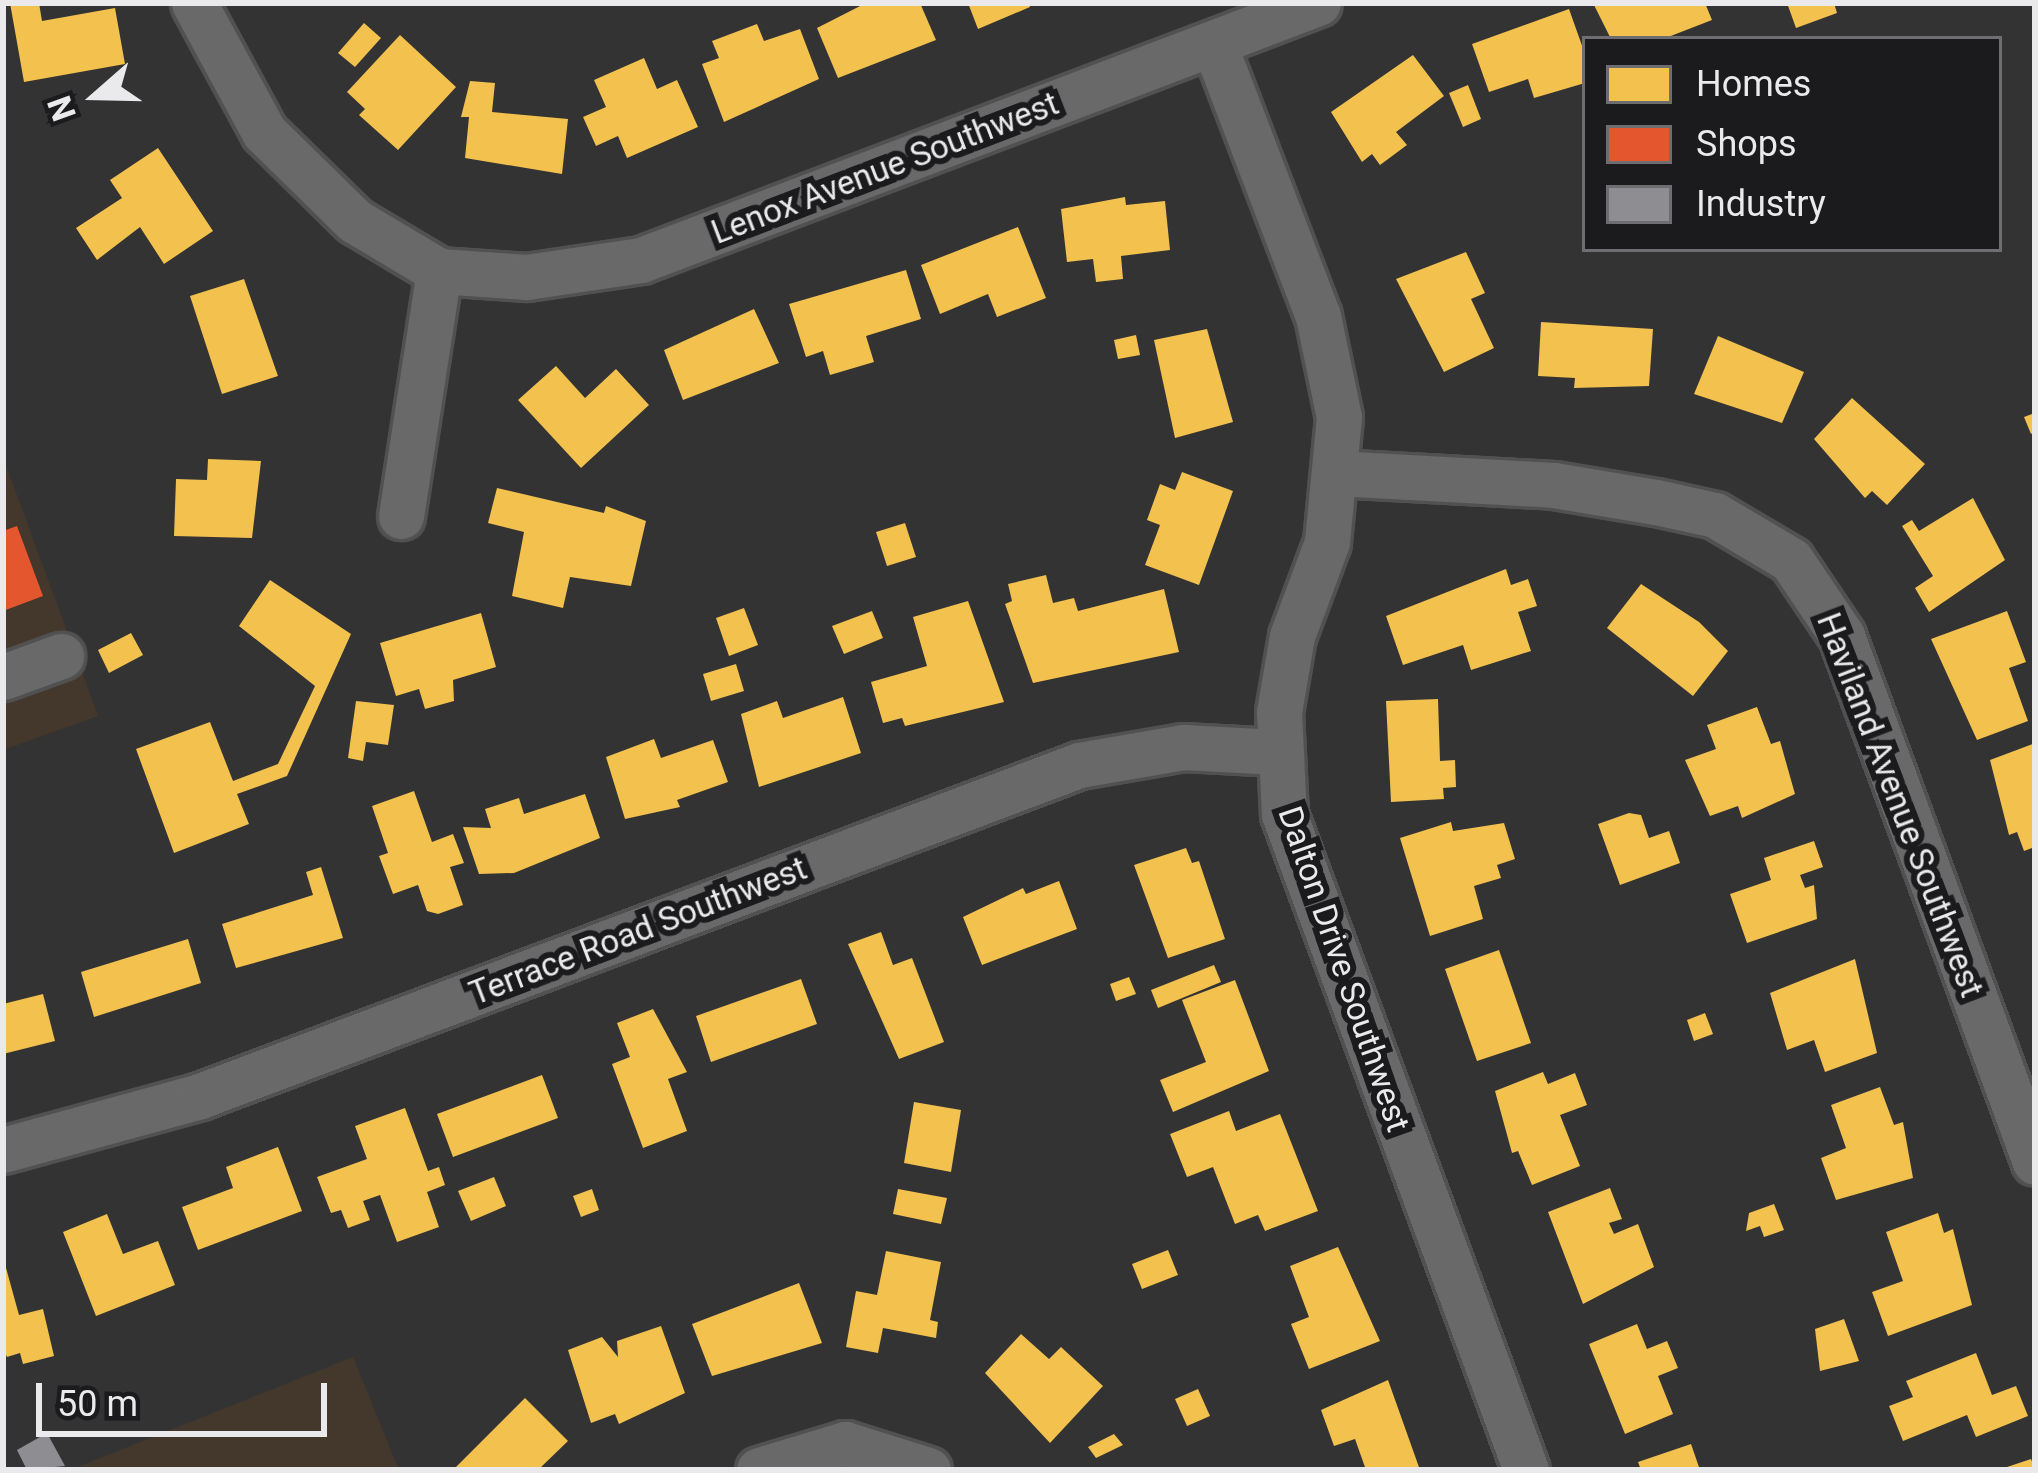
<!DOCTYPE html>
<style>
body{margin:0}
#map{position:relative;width:2038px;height:1473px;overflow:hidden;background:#343334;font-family:Roboto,sans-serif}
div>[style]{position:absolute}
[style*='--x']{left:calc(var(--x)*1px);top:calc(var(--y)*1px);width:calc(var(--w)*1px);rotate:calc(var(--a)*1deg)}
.commercial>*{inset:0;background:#44372b}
.homes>*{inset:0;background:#f2c14e}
.shops>*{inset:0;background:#e4572e}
.industry>*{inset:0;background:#8d8d92}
.roads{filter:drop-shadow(3px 0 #515152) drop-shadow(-3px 0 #515152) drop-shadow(0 3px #515152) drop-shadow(0 -3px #515152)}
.minor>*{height:45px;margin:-22.5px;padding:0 22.5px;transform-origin:22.5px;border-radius:22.5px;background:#6a696a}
span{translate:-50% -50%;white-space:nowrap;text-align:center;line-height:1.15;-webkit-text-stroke:12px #1b1a1c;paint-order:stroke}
.street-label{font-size:33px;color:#eae9eb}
.frame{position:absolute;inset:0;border:6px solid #eae9eb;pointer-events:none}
.legend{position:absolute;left:1582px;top:36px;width:420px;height:216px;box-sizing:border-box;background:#1b1a1c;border:3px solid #6e6d6f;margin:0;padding:15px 21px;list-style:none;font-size:36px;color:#eae9eb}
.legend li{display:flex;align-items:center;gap:24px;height:60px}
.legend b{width:60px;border:3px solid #6e6d6f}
.north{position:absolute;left:36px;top:36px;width:120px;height:120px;-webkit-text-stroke:9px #1b1a1c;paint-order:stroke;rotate:250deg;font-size:33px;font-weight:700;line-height:48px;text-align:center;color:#eae9eb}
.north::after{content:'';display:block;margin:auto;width:42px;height:54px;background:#eae9eb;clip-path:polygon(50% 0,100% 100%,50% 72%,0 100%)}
.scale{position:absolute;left:36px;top:1383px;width:291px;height:54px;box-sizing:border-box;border:6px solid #eae9eb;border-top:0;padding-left:15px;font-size:36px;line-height:42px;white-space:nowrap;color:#eae9eb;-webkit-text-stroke:9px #1b1a1c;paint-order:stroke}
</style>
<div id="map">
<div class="commercial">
<i style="clip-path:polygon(3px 457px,98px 716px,3px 750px)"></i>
<i style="clip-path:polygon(353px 1357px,399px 1470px,70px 1470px)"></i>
</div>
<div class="homes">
<i style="clip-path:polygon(10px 3px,39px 3px,42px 21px,115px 8px,125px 64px,24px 82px)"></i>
<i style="clip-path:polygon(866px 3px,920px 3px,936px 40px,838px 78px,817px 28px)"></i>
<i style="clip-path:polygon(968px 3px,1029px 3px,1030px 7px,978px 29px)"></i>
<i style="clip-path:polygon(1593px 3px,1705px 3px,1712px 20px,1663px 39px,1611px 39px)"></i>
<i style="clip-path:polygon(1787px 3px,1834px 3px,1837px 13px,1796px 28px)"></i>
<i style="clip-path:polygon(1569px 9px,1585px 54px,1585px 83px,1534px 98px,1528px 79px,1489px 92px,1472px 44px)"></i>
<i style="clip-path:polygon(364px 23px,381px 38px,355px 67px,338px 53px)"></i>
<i style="clip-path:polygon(757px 24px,764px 41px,800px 29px,819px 79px,724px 122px,702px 64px,719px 58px,712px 41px)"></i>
<i style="clip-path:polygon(400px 35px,456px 87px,398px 150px,359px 115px,365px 109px,347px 92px)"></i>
<i style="clip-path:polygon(1413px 55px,1444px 96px,1396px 132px,1407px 145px,1380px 165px,1372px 154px,1362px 162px,1331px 112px)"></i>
<i style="clip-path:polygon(644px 58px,657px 89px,677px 80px,698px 127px,627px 158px,618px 136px,596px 146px,583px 117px,606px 107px,594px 80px)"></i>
<i style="clip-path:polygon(470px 81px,495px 83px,492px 112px,568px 119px,562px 174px,465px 158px,469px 117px,461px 117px)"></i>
<i style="clip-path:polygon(1468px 85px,1481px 119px,1463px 127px,1449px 93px)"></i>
<i style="clip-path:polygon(158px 148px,213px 231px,164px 264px,140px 227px,97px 260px,76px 228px,122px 198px,110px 180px)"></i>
<i style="clip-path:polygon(1125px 197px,1126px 205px,1165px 201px,1170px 250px,1121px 256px,1123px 279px,1096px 282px,1093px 259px,1067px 262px,1061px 209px)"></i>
<i style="clip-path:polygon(1018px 227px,1046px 298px,997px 317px,988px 294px,940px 314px,921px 265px)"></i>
<i style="clip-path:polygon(1466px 252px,1485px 293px,1471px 299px,1494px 348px,1444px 372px,1396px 279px)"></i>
<i style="clip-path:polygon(906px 270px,921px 319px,866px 336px,874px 362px,830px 375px,823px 351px,806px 357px,789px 304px)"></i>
<i style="clip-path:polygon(244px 279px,278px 376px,222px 394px,190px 296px)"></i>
<i style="clip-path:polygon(754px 309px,779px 363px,683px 400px,664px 350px)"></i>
<i style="clip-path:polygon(1541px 322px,1653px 329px,1649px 386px,1574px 388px,1575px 378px,1538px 376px)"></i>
<i style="clip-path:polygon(1207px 329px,1233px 422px,1175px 438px,1154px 340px)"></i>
<i style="clip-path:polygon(1136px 335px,1140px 355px,1118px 359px,1114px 340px)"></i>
<i style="clip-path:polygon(1718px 336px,1804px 372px,1782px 423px,1694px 394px)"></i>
<i style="clip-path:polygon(556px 366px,585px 398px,616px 369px,649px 405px,581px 468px,518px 400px)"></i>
<i style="clip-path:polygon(1852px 398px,1925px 464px,1887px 505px,1872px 491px,1865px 498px,1814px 439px)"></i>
<i style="clip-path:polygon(2035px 413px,2035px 432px,2031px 434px,2024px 417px)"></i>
<i style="clip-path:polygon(208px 459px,261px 461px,252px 538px,174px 536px,176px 479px,207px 480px)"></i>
<i style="clip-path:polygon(1182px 472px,1233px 491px,1199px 585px,1145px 565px,1160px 525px,1147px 520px,1160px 484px,1175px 490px)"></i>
<i style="clip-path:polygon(497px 488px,604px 513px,606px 506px,646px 521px,631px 586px,570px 577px,563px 608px,512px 596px,524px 532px,488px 523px)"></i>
<i style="clip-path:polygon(1973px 498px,2005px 560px,1929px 612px,1915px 588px,1933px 576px,1902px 526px,1912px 520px,1919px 531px)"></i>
<i style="clip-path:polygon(905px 523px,916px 557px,887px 566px,876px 532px)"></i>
<i style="clip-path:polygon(1506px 569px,1511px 585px,1528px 579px,1537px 606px,1518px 612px,1531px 651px,1471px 670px,1463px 645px,1403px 665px,1386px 616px)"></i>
<i style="clip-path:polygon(1046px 575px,1053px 603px,1074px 598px,1078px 611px,1164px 589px,1179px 652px,1033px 683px,1005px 604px,1012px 601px,1008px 584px)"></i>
<i style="clip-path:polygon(270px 580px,351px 634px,287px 776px,237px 794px,249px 824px,174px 853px,136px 749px,210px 722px,233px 781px,278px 764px,315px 686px,239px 626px)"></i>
<i style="clip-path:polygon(1641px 584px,1699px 622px,1728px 651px,1693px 696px,1607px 628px)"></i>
<i style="clip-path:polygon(968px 601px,1004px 702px,905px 726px,902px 718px,883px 723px,871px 682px,927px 666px,913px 617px)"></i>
<i style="clip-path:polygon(744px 608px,758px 645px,729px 656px,716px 618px)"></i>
<i style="clip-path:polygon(872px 611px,883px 638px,844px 654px,832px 626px)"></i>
<i style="clip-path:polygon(2007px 611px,2026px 662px,2009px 668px,2028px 721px,1977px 740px,1931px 639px)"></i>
<i style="clip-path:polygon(481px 613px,496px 667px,453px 680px,454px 701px,425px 709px,419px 689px,396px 696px,380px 643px)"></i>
<i style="clip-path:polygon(131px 633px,143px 655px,109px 673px,98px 650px)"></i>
<i style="clip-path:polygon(736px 664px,744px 691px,711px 701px,703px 674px)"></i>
<i style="clip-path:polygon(843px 697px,861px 753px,759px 787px,741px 714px,777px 701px,783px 718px)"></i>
<i style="clip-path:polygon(1438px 699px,1440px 761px,1455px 760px,1456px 787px,1443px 788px,1444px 799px,1391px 802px,1386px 701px)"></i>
<i style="clip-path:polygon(356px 701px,394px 705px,388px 745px,366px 742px,363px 761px,348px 758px)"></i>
<i style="clip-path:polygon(1757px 707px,1771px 744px,1780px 741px,1795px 794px,1742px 818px,1738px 806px,1710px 816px,1685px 760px,1716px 749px,1707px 725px)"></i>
<i style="clip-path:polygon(654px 739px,661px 758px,713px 740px,728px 782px,677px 800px,680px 807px,625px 819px,606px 757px)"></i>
<i style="clip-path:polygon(2035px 743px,2035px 847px,2024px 851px,2017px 832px,2009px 835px,1990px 760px)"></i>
<i style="clip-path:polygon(414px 791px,432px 842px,453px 834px,464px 863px,450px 867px,463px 905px,438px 914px,427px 911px,418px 885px,393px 894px,379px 856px,388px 853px,372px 806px)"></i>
<i style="clip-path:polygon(585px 794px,600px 838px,514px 873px,479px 874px,463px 827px,491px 828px,485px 809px,519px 798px,524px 814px)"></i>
<i style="clip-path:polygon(1629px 813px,1641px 815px,1649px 838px,1669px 831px,1680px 863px,1620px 885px,1598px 824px)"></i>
<i style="clip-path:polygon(1451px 822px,1453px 831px,1504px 823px,1515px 859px,1497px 865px,1501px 878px,1474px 886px,1483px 919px,1430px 936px,1400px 838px)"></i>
<i style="clip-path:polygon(1814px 841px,1823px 867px,1800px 875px,1805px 888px,1814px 885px,1817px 919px,1747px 943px,1730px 894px,1771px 880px,1764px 858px)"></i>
<i style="clip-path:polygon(1186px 848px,1192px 863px,1199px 861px,1225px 939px,1168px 958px,1134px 865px)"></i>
<i style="clip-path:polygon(321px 867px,343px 938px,236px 968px,222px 924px,313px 895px,306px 872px)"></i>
<i style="clip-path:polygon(1059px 881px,1077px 929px,982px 965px,963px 917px,1023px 888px,1026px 894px)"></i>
<i style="clip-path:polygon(881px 932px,893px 965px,912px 958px,944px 1042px,899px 1059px,848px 944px)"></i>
<i style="clip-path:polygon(188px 939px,201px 983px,94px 1017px,81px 972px)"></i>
<i style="clip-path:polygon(1499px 950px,1531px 1043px,1477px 1061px,1445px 969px)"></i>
<i style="clip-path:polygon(1855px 959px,1877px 1053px,1825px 1072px,1814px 1040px,1787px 1050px,1770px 993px)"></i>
<i style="clip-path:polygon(1214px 965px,1221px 982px,1158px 1008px,1151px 990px)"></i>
<i style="clip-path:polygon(1129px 977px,1136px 994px,1116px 1001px,1110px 984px)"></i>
<i style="clip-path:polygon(801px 979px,817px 1024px,711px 1062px,696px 1016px)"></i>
<i style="clip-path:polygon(1235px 980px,1269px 1071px,1173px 1112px,1160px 1080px,1206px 1062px,1182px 1000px)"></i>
<i style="clip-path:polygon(43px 994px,55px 1041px,3px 1054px,3px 1004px)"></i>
<i style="clip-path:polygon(653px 1009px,687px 1072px,668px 1079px,687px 1131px,643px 1148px,612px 1064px,630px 1057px,617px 1023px)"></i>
<i style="clip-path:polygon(1705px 1013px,1713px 1034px,1694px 1041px,1687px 1020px)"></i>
<i style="clip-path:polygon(1543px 1072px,1548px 1084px,1575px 1073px,1587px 1105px,1560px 1115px,1580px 1166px,1532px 1185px,1518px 1151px,1512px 1153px,1495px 1091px)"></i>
<i style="clip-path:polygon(542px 1075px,558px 1118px,453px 1157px,437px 1114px)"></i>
<i style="clip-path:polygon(1880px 1087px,1894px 1125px,1903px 1122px,1913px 1178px,1836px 1200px,1821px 1158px,1846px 1148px,1831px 1105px)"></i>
<i style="clip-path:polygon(914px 1102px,961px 1110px,951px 1172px,904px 1163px)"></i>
<i style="clip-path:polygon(405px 1108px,428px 1171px,439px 1167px,445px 1185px,427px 1192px,439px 1227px,397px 1242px,380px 1195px,363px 1201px,370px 1220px,348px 1228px,341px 1210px,331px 1213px,317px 1177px,367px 1159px,355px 1126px)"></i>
<i style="clip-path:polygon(1229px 1111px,1236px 1131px,1280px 1114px,1318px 1211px,1265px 1231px,1258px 1215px,1235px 1224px,1213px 1167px,1187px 1177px,1170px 1134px)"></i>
<i style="clip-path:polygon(278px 1147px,302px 1211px,198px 1250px,182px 1207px,233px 1188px,226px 1167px)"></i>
<i style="clip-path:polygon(494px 1177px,506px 1206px,471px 1221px,458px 1191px)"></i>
<i style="clip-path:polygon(1610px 1188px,1622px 1219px,1609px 1223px,1614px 1234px,1638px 1224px,1654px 1267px,1583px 1304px,1548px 1212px)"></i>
<i style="clip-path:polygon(592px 1189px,599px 1210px,581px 1217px,573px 1196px)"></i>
<i style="clip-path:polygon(898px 1189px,947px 1198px,941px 1224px,893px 1214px)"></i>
<i style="clip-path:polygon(1774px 1204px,1784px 1230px,1764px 1237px,1760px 1226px,1746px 1231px,1749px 1213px)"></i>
<i style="clip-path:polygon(1938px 1213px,1944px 1233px,1953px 1229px,1972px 1305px,1888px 1336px,1872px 1292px,1903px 1281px,1886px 1232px)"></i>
<i style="clip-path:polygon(107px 1214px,123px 1254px,158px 1241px,175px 1285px,96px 1316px,63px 1232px)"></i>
<i style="clip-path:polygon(1338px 1247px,1380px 1341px,1309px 1369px,1291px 1324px,1309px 1317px,1290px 1266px)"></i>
<i style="clip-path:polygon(1168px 1250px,1178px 1275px,1142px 1289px,1132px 1264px)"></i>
<i style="clip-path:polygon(886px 1251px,941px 1262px,930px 1320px,938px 1322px,936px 1338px,883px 1328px,878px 1353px,846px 1347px,856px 1291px,877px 1295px)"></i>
<i style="clip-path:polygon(3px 1257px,19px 1315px,43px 1309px,54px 1356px,23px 1364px,20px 1353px,7px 1357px,3px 1349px)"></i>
<i style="clip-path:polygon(799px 1283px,822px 1343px,712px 1376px,692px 1324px)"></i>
<i style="clip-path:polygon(1844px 1319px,1859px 1361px,1820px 1371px,1815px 1329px)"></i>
<i style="clip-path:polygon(1637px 1324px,1647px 1349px,1667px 1341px,1678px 1368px,1658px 1376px,1673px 1414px,1625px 1434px,1589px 1344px)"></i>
<i style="clip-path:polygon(661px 1326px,685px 1393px,619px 1424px,615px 1414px,591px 1423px,568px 1350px,602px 1337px,618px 1357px,617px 1341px)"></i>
<i style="clip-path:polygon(1021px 1334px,1049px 1359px,1061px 1347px,1103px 1386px,1050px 1443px,985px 1373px)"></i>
<i style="clip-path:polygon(1976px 1353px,1992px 1395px,2016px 1386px,2028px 1416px,1976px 1437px,1967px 1415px,1903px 1441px,1889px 1406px,1913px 1397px,1906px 1381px)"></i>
<i style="clip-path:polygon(1388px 1380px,1420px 1470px,1366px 1470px,1355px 1439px,1334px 1446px,1321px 1410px)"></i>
<i style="clip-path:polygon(1198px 1389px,1210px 1416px,1187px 1426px,1175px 1399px)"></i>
<i style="clip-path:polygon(525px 1398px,568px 1441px,538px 1470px,453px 1470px)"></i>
<i style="clip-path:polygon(1114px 1434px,1123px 1445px,1096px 1458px,1088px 1447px)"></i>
<i style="clip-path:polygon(1691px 1444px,1700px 1470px,1641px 1470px,1638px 1462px)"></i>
<i style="clip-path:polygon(2031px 1459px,2035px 1470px,2001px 1470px,2001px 1469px)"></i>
</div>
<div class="shops">
<i style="clip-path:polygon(17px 526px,43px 596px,3px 611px,3px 531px)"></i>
</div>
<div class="industry">
<i style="clip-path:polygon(47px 1433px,65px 1466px,27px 1470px,17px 1450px)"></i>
</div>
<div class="roads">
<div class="minor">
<i style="--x:194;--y:3;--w:147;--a:61.5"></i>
<i style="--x:264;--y:132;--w:127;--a:44.4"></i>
<i style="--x:355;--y:221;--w:98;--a:30.8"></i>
<i style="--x:439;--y:271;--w:88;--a:3.9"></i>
<i style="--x:527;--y:277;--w:115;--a:-8.5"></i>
<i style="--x:641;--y:260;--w:724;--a:-20.79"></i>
<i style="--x:1214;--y:44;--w:291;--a:69.1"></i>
<i style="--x:1318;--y:316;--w:103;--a:78.3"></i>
<i style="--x:1339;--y:417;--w:126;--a:95.5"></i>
<i style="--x:1327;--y:542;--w:100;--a:110.4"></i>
<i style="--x:1292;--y:636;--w:77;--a:99.7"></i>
<i style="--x:1279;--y:712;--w:102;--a:87.2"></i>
<i style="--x:1284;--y:814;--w:699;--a:69.75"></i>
<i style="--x:1335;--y:473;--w:219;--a:3.1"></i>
<i style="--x:1554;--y:485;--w:103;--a:9.5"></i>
<i style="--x:1656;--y:502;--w:60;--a:12.4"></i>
<i style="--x:1715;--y:515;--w:88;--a:30.6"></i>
<i style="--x:1791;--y:560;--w:92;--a:56.1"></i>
<i style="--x:1842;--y:636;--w:560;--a:69.85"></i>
<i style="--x:401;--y:516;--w:248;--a:-81.2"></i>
<i style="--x:3;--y:677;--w:62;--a:-19.9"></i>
<i style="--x:3;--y:1150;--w:204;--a:-15.3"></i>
<i style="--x:200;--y:1096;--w:939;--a:-20.63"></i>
<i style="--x:1079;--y:765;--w:106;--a:-9.8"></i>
<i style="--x:1183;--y:747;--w:94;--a:3"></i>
<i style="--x:759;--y:1470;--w:90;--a:-16.8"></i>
<i style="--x:845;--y:1444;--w:87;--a:17.4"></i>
</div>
</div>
<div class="street-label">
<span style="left:885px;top:168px;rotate:-21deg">Lenox Avenue Southwest</span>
<span style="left:1900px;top:805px;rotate:69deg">Haviland Avenue Southwest</span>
<span style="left:638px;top:931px;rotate:-21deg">Terrace Road Southwest</span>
<span style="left:1344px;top:969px;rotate:71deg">Dalton Drive Southwest</span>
</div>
<div class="frame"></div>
<ul class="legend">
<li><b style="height:33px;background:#f2c14e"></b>Homes</li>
<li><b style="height:33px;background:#e4572e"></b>Shops</li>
<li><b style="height:33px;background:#8d8d92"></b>Industry</li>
</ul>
<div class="north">N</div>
<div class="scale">50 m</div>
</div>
